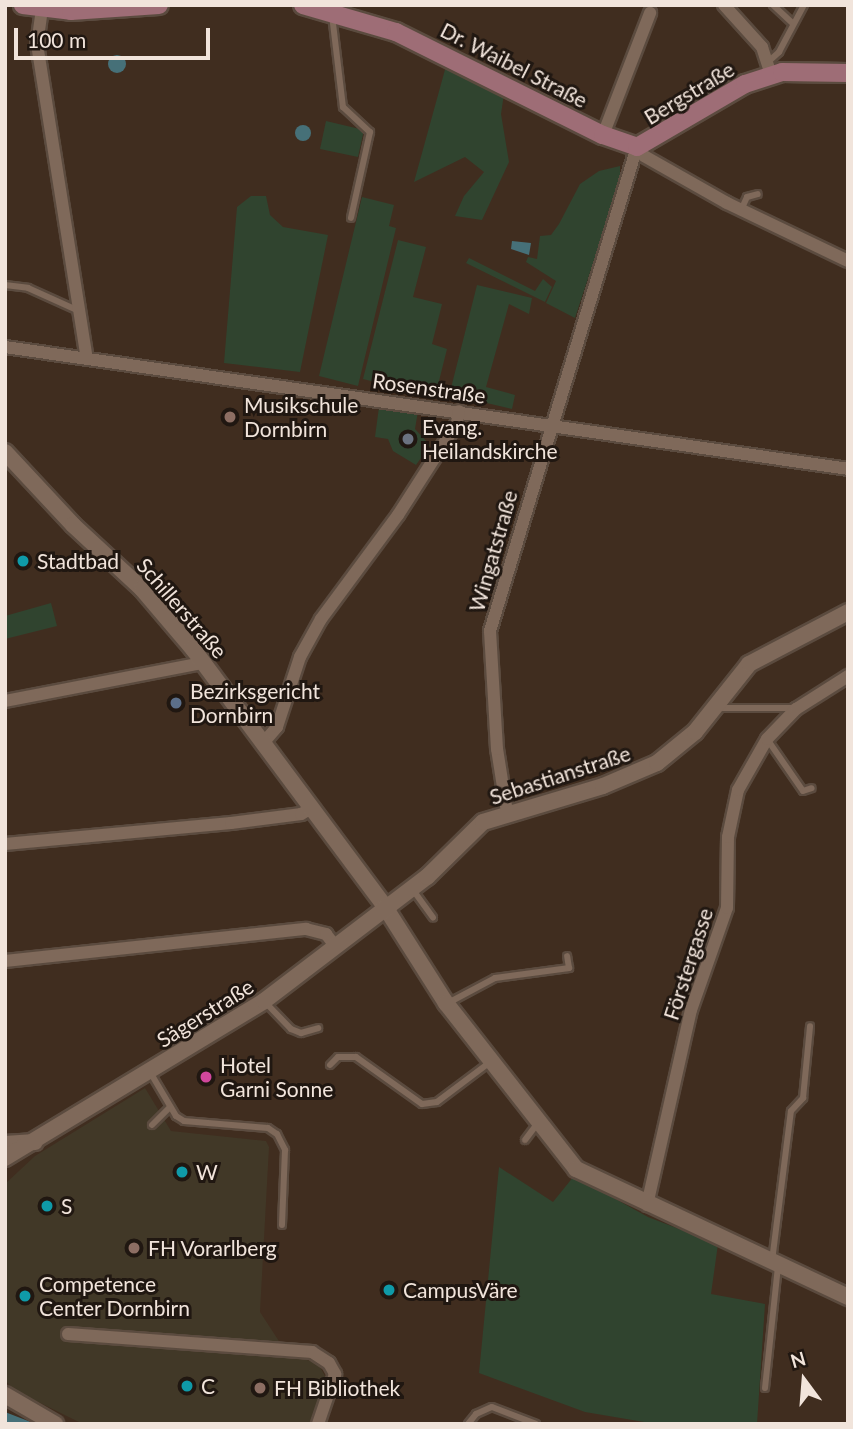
<!DOCTYPE html>
<meta charset="utf-8">
<style>
body{margin:0}
#map{position:relative;width:853px;height:1429px;overflow:hidden;background:#402d1f;font-family:Lato,sans-serif}
div>[style]{position:absolute}
[style*='--x']{left:calc(var(--x)*1px);top:calc(var(--y)*1px);width:calc(var(--w)*1px);rotate:calc(var(--a)*1deg)}
.education>*{inset:0;background:#413827}
.green>*{inset:0;background:#30442f}
.water>*{inset:0;background:#467078}
.round{border-radius:50%}
.roads{filter:drop-shadow(2px 0 #5b4b3f) drop-shadow(-2px 0 #5b4b3f) drop-shadow(0 2px #5b4b3f) drop-shadow(0 -2px #5b4b3f)}
.service>*{height:6px;margin:-3px;padding:0 3px;transform-origin:3px;border-radius:3px;background:#7f695a}
.minor>*{height:12px;margin:-6px;padding:0 6px;transform-origin:6px;border-radius:6px;background:#7f695a}
.tertiary>*{height:16px;margin:-8px;padding:0 8px;transform-origin:8px;border-radius:8px;background:#7f695a}
.secondary>*{height:18px;margin:-9px;padding:0 9px;transform-origin:9px;border-radius:9px;background:#9e6d76}
.dots>*{width:19px;height:19px;translate:-50% -50%;box-sizing:border-box;border:4px solid #201711;border-radius:50%}
span{translate:-50% -50%;white-space:nowrap;text-align:center;line-height:1.15;-webkit-text-stroke:6px #201711;paint-order:stroke}
.street-label{font-size:21px;color:#f1e4db}
.poi-label{font-size:21px;color:#f1e4db}
.left{translate:0 -50%;text-align:left}
.frame{position:absolute;inset:0;border:7px solid #f1e4db;pointer-events:none}
.north{position:absolute;left:769px;top:1345px;width:70px;height:70px;-webkit-text-stroke:5px #201711;paint-order:stroke;rotate:344deg;font-size:19px;font-weight:700;line-height:28px;text-align:center;color:#f1e4db}
.north::after{content:'';display:block;margin:auto;width:24px;height:32px;background:#f1e4db;clip-path:polygon(50% 0,100% 100%,50% 72%,0 100%)}
.scale{position:absolute;left:14px;top:28px;width:196px;height:32px;box-sizing:border-box;border:4px solid #f1e4db;border-top:0;padding-left:9px;font-size:21px;line-height:24px;white-space:nowrap;color:#f1e4db;-webkit-text-stroke:5px #201711;paint-order:stroke}
</style>
<div id="map">
<div class="education">
<i style="clip-path:polygon(145px 1088px,171px 1131px,266px 1141px,269px 1147px,260px 1312px,288px 1355px,318px 1363px,327px 1380px,309px 1424px,83px 1424px,14px 1390px,5px 1380px,5px 1184px,35px 1156px)"></i>
</div>
<div class="green">
<i style="clip-path:polygon(446px 66px,504px 94px,501px 114px,509px 162px,482px 220px,455px 216px,464px 196px,484px 172px,465px 157px,414px 182px)"></i>
<i style="clip-path:polygon(326px 121px,364px 130px,358px 157px,320px 149px)"></i>
<i style="clip-path:polygon(620px 166px,620px 181px,575px 318px,546px 303px,556px 281px,526px 262px,528px 257px,537px 259px,540px 236px,551px 235px,559px 224px,580px 184px,599px 171px)"></i>
<i style="clip-path:polygon(251px 196px,266px 196px,270px 215px,283px 227px,328px 235px,300px 372px,224px 363px,237px 207px)"></i>
<i style="clip-path:polygon(362px 197px,394px 205px,389px 226px,396px 228px,358px 386px,319px 376px)"></i>
<i style="clip-path:polygon(398px 240px,426px 247px,413px 297px,442px 304px,432px 344px,447px 349px,435px 397px,363px 379px)"></i>
<i style="clip-path:polygon(469px 258px,535px 291px,543px 279px,552px 287px,545px 302px,466px 263px)"></i>
<i style="clip-path:polygon(477px 285px,532px 298px,529px 314px,509px 304px,486px 387px,515px 395px,512px 409px,461px 397px,462px 390px,451px 388px)"></i>
<i style="clip-path:polygon(379px 407px,418px 411px,415px 429px,430px 445px,416px 465px,393px 451px,388px 439px,375px 437px)"></i>
<i style="clip-path:polygon(51px 603px,57px 626px,5px 639px,5px 616px)"></i>
<i style="clip-path:polygon(499px 1167px,553px 1202px,574px 1176px,648px 1217px,718px 1244px,711px 1294px,765px 1304px,757px 1424px,656px 1424px,585px 1412px,479px 1373px)"></i>
</div>
<div class="water">
<i class="round" style="left:108px;top:55px;width:18px;height:18px"></i>
<i class="round" style="left:295px;top:125px;width:16px;height:16px"></i>
<i style="clip-path:polygon(512px 241px,531px 243px,529px 255px,511px 249px)"></i>
<i style="clip-path:polygon(5px 1412px,36px 1424px,5px 1424px)"></i>
</div>
<div class="roads">
<div class="service">
<i style="--x:773;--y:5;--w:26;--a:43"></i>
<i style="--x:332;--y:15;--w:93;--a:83.2"></i>
<i style="--x:343;--y:107;--w:37;--a:43"></i>
<i style="--x:370;--y:132;--w:88;--a:102.5"></i>
<i style="--x:768;--y:62;--w:15;--a:-42"></i>
<i style="--x:779;--y:52;--w:53;--a:-62"></i>
<i style="--x:741;--y:210;--w:14;--a:-65"></i>
<i style="--x:747;--y:197;--w:11;--a:-15"></i>
<i style="--x:5;--y:285;--w:23;--a:7"></i>
<i style="--x:28;--y:288;--w:56;--a:24.3"></i>
<i style="--x:715;--y:708;--w:79;--a:0"></i>
<i style="--x:767;--y:739;--w:63;--a:55.3"></i>
<i style="--x:803;--y:791;--w:9;--a:-18"></i>
<i style="--x:413;--y:890;--w:34;--a:54"></i>
<i style="--x:264;--y:1001;--w:39;--a:46"></i>
<i style="--x:291;--y:1029;--w:11;--a:22"></i>
<i style="--x:301;--y:1033;--w:18;--a:-16"></i>
<i style="--x:448;--y:1003;--w:53;--a:-28"></i>
<i style="--x:495;--y:978;--w:75;--a:-7.7"></i>
<i style="--x:569;--y:968;--w:12;--a:-99"></i>
<i style="--x:330;--y:1065;--w:11;--a:-45"></i>
<i style="--x:338;--y:1057;--w:18;--a:0"></i>
<i style="--x:356;--y:1057;--w:81;--a:35.5"></i>
<i style="--x:422;--y:1104;--w:15;--a:-8"></i>
<i style="--x:437;--y:1102;--w:66;--a:-37"></i>
<i style="--x:150;--y:1072;--w:51;--a:59.4"></i>
<i style="--x:176;--y:1116;--w:9;--a:32"></i>
<i style="--x:184;--y:1121;--w:84;--a:4.8"></i>
<i style="--x:268;--y:1128;--w:11;--a:34"></i>
<i style="--x:277;--y:1134;--w:18;--a:63"></i>
<i style="--x:285;--y:1150;--w:75;--a:92.3"></i>
<i style="--x:152;--y:1125;--w:25;--a:-45"></i>
<i style="--x:525;--y:1140;--w:20;--a:-53"></i>
<i style="--x:772;--y:1261;--w:151;--a:-82.8"></i>
<i style="--x:791;--y:1111;--w:18;--a:-47"></i>
<i style="--x:803;--y:1098;--w:72;--a:-84.4"></i>
<i style="--x:765;--y:1388;--w:123;--a:-83.9"></i>
<i style="--x:468;--y:1424;--w:13;--a:-51"></i>
<i style="--x:476;--y:1414;--w:17;--a:-24"></i>
<i style="--x:492;--y:1407;--w:47;--a:21.1"></i>
</div>
<div class="minor">
<i style="--x:724;--y:5;--w:57;--a:47.9"></i>
<i style="--x:762;--y:47;--w:29;--a:72"></i>
<i style="--x:42;--y:9;--w:35;--a:98"></i>
<i style="--x:37;--y:44;--w:319;--a:81"></i>
<i style="--x:603;--y:135;--w:131;--a:-68.9"></i>
<i style="--x:637;--y:147;--w:11;--a:52"></i>
<i style="--x:644;--y:156;--w:95;--a:29.5"></i>
<i style="--x:727;--y:203;--w:134;--a:25.6"></i>
<i style="--x:5;--y:347;--w:852;--a:8.23"></i>
<i style="--x:5;--y:701;--w:202;--a:-10.9"></i>
<i style="--x:264;--y:742;--w:20;--a:-49"></i>
<i style="--x:277;--y:727;--w:74;--a:-71.8"></i>
<i style="--x:300;--y:657;--w:43;--a:-61.1"></i>
<i style="--x:321;--y:619;--w:129;--a:-53.5"></i>
<i style="--x:398;--y:515;--w:109;--a:-57.3"></i>
<i style="--x:457;--y:423;--w:12;--a:-81"></i>
<i style="--x:507;--y:812;--w:64;--a:-99"></i>
<i style="--x:497;--y:749;--w:118;--a:-93.4"></i>
<i style="--x:490;--y:631;--w:506;--a:-73.11"></i>
<i style="--x:5;--y:844;--w:227;--a:-5.3"></i>
<i style="--x:231;--y:823;--w:71;--a:-7.3"></i>
<i style="--x:301;--y:814;--w:13;--a:-29"></i>
<i style="--x:5;--y:961;--w:303;--a:-6.1"></i>
<i style="--x:306;--y:929;--w:21;--a:14"></i>
<i style="--x:326;--y:934;--w:15;--a:53"></i>
<i style="--x:647;--y:1205;--w:200;--a:-77.3"></i>
<i style="--x:691;--y:1010;--w:108;--a:-70.6"></i>
<i style="--x:727;--y:908;--w:71;--a:-89.2"></i>
<i style="--x:728;--y:837;--w:48;--a:-78"></i>
<i style="--x:738;--y:790;--w:59;--a:-60.4"></i>
<i style="--x:767;--y:739;--w:42;--a:-46"></i>
<i style="--x:796;--y:709;--w:62;--a:-32.4"></i>
<i style="--x:68;--y:1334;--w:245;--a:4.2"></i>
<i style="--x:312;--y:1352;--w:20;--a:33"></i>
<i style="--x:329;--y:1363;--w:13;--a:61"></i>
<i style="--x:335;--y:1374;--w:53;--a:108.8"></i>
</div>
<div class="tertiary">
<i style="--x:5;--y:452;--w:100;--a:47"></i>
<i style="--x:73;--y:525;--w:94;--a:42.8"></i>
<i style="--x:142;--y:589;--w:79;--a:49.6"></i>
<i style="--x:193;--y:649;--w:322;--a:53.3"></i>
<i style="--x:385;--y:907;--w:114;--a:57.6"></i>
<i style="--x:446;--y:1003;--w:211;--a:51.9"></i>
<i style="--x:576;--y:1169;--w:301;--a:25.2"></i>
<i style="--x:5;--y:1144;--w:30;--a:-4"></i>
<i style="--x:5;--y:1158;--w:303;--a:-31.2"></i>
<i style="--x:264;--y:1001;--w:205;--a:-37.3"></i>
<i style="--x:427;--y:877;--w:78;--a:-44.5"></i>
<i style="--x:483;--y:822;--w:125;--a:-16.7"></i>
<i style="--x:603;--y:786;--w:59;--a:-23.1"></i>
<i style="--x:657;--y:763;--w:49;--a:-39.2"></i>
<i style="--x:695;--y:732;--w:87;--a:-51.5"></i>
<i style="--x:749;--y:664;--w:112;--a:-27.7"></i>
<i style="--x:5;--y:1395;--w:58;--a:30.1"></i>
</div>
<div class="secondary">
<i style="--x:23;--y:5;--w:48;--a:7.1"></i>
<i style="--x:71;--y:11;--w:88;--a:-3.9"></i>
<i style="--x:303;--y:5;--w:97;--a:16.2"></i>
<i style="--x:396;--y:32;--w:231;--a:26.5"></i>
<i style="--x:603;--y:135;--w:36;--a:19"></i>
<i style="--x:637;--y:147;--w:125;--a:-30.3"></i>
<i style="--x:745;--y:84;--w:39;--a:-18"></i>
<i style="--x:782;--y:72;--w:66;--a:0.9"></i>
</div>
</div>
<div class="dots">
<i style="left:230px;top:417px;background:#8d6e63"></i>
<i style="left:408px;top:439px;background:#6b7280"></i>
<i style="left:23px;top:561px;background:#0f9aa8"></i>
<i style="left:176px;top:703px;background:#5c6f8a"></i>
<i style="left:206px;top:1077px;background:#d1479c"></i>
<i style="left:182px;top:1172px;background:#0f9aa8"></i>
<i style="left:47px;top:1206px;background:#0f9aa8"></i>
<i style="left:134px;top:1248px;background:#8d6e63"></i>
<i style="left:389px;top:1290px;background:#0f9aa8"></i>
<i style="left:25px;top:1296px;background:#0f9aa8"></i>
<i style="left:187px;top:1386px;background:#0f9aa8"></i>
<i style="left:260px;top:1388px;background:#8d6e63"></i>
</div>
<div class="street-label">
<span style="left:514px;top:65px;rotate:27deg">Dr. Waibel Straße</span>
<span style="left:689px;top:93px;rotate:-31deg">Bergstraße</span>
<span style="left:429px;top:388px;rotate:8deg">Rosenstraße</span>
<span style="left:493px;top:551px;rotate:-74deg">Wingatstraße</span>
<span style="left:182px;top:608px;rotate:49deg">Schillerstraße</span>
<span style="left:560px;top:775px;rotate:-18deg">Sebastianstraße</span>
<span style="left:688px;top:964px;rotate:-72deg">Förstergasse</span>
<span style="left:205px;top:1013px;rotate:-32deg">Sägerstraße</span>
</div>
<div class="poi-label">
<span class="left" style="left:244px;top:417px">Musikschule<br>Dornbirn</span>
<span class="left" style="left:422px;top:439px">Evang.<br>Heilandskirche</span>
<span class="left" style="left:37px;top:561px">Stadtbad</span>
<span class="left" style="left:190px;top:703px">Bezirksgericht<br>Dornbirn</span>
<span class="left" style="left:220px;top:1077px">Hotel<br>Garni Sonne</span>
<span class="left" style="left:196px;top:1172px">W</span>
<span class="left" style="left:61px;top:1206px">S</span>
<span class="left" style="left:148px;top:1248px">FH Vorarlberg</span>
<span class="left" style="left:39px;top:1296px">Competence<br>Center Dornbirn</span>
<span class="left" style="left:403px;top:1290px">CampusVäre</span>
<span class="left" style="left:201px;top:1386px">C</span>
<span class="left" style="left:274px;top:1388px">FH Bibliothek</span>
</div>
<div class="frame"></div>
<div class="north">N</div>
<div class="scale">100 m</div>
</div>
